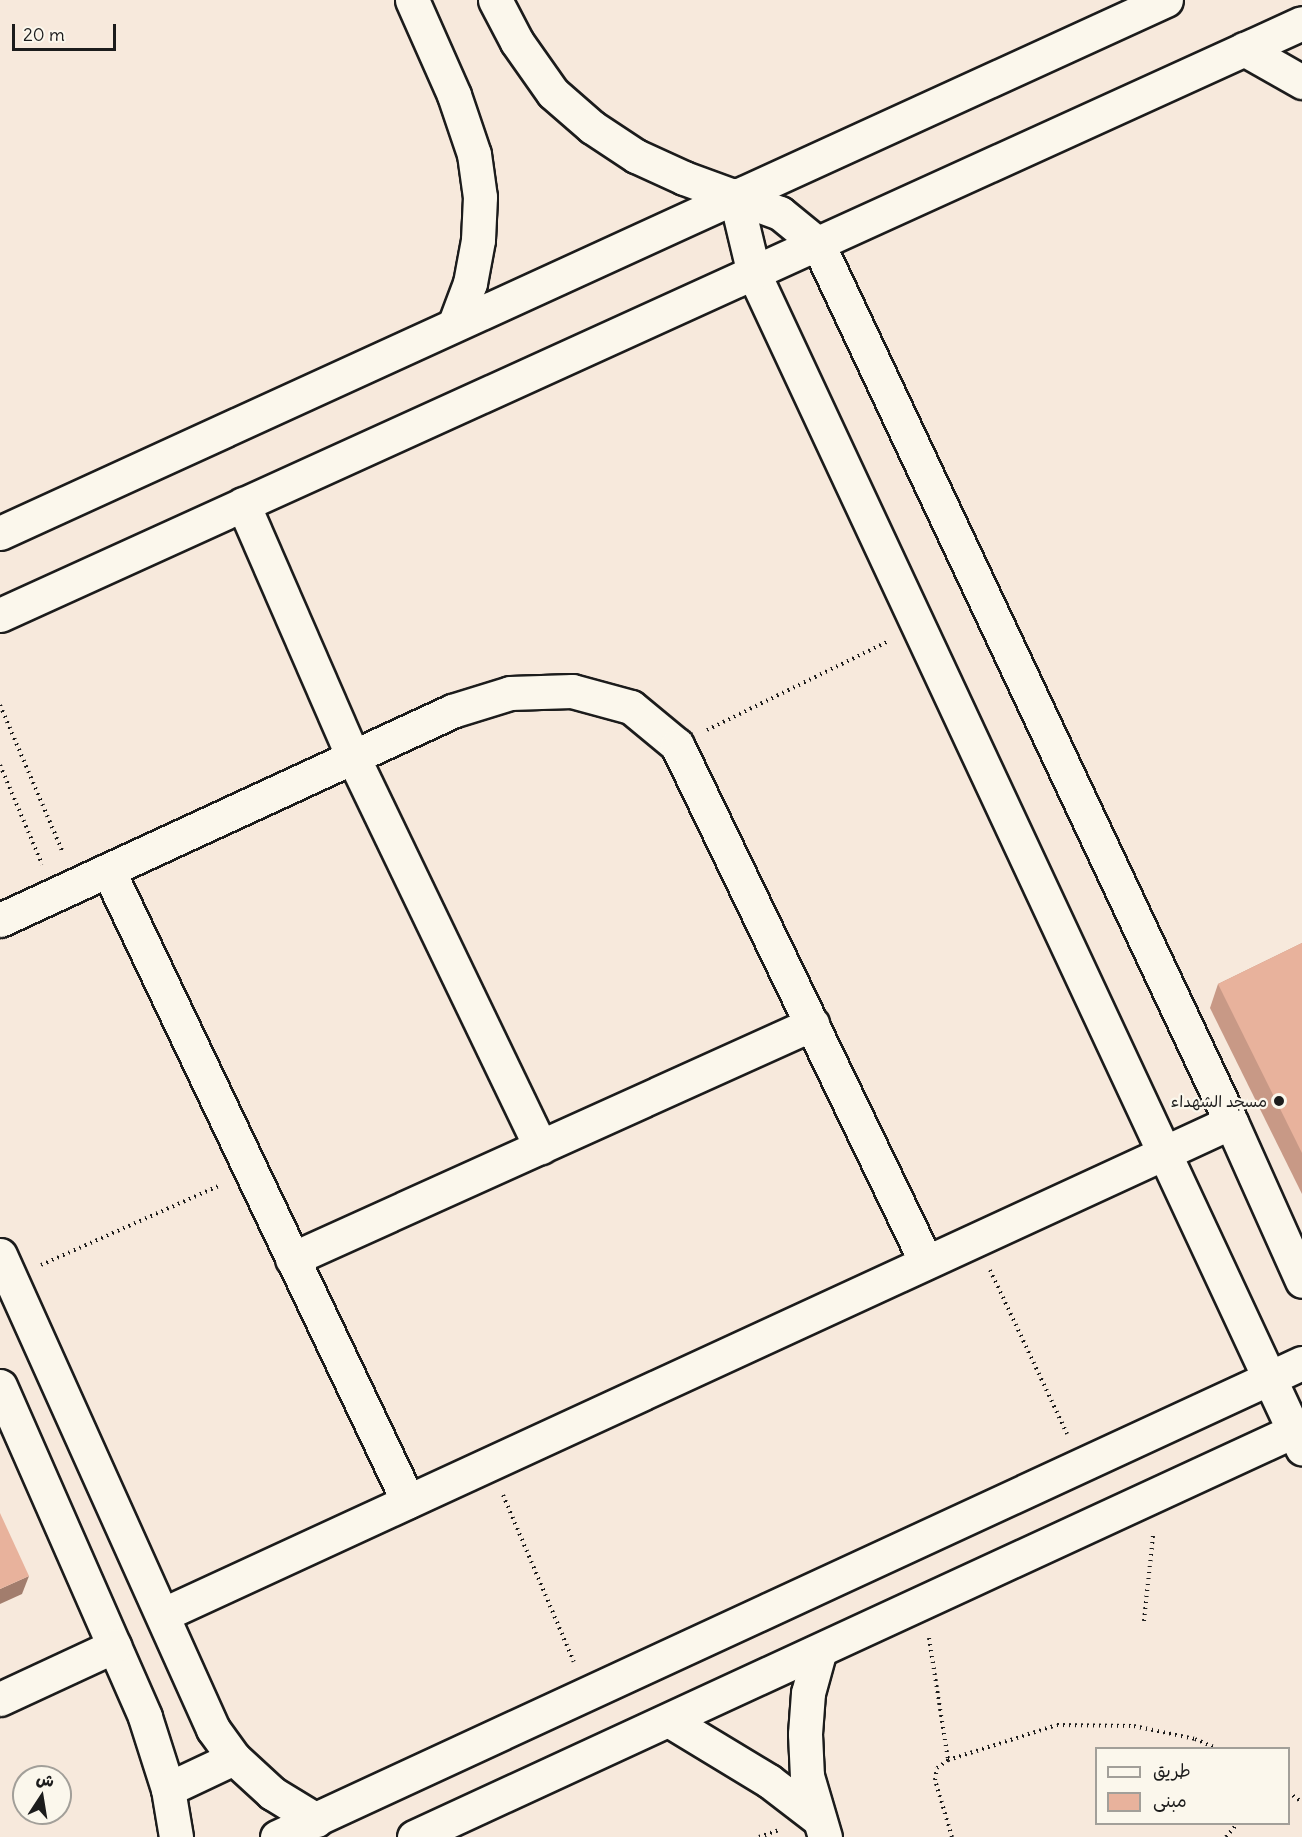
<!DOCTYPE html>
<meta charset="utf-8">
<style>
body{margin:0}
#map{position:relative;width:1302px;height:1837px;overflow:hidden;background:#f7e9dc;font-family:Delius,"Playpen Sans Arabic",sans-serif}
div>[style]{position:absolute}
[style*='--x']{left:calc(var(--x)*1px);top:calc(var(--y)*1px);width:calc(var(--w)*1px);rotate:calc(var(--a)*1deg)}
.path>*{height:4px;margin-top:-2px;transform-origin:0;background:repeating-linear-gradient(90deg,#1c1c1c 0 1.5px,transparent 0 6px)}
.roads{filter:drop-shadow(2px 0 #1c1c1c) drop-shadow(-2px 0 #1c1c1c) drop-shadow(0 2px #1c1c1c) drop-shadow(0 -2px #1c1c1c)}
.minor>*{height:33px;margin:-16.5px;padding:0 16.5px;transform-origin:16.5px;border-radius:16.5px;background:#fbf7ec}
.wall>*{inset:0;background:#c89986}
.shaded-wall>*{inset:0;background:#a27d6d}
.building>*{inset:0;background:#e8b29c}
.dots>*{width:16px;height:16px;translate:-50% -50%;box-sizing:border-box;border:3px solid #fbf7ec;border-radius:50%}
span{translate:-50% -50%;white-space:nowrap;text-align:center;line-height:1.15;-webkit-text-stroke:4.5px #fbf7ec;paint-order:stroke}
.poi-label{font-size:16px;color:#1c1c1c}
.right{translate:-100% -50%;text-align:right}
.legend{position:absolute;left:1095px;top:1747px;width:195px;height:78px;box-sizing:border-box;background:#fbf7ec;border:2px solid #a29f99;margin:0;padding:8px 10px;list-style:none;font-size:18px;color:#1c1c1c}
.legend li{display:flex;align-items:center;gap:12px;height:30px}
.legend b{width:30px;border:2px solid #a29f99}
.north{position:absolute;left:12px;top:1765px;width:60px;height:60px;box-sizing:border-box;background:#fbf7ec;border:2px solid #a29f99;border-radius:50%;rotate:12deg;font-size:16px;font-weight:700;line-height:24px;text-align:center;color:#1c1c1c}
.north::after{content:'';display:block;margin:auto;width:21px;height:27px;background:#1c1c1c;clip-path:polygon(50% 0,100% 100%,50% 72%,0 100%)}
.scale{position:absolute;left:12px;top:24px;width:104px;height:27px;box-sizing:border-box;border:3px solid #1c1c1c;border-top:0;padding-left:8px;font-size:18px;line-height:21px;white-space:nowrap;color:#1c1c1c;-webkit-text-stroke:4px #fbf7ec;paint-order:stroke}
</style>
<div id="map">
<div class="path">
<i style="--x:0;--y:705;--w:161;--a:66.9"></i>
<i style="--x:707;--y:730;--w:203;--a:-26.1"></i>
<i style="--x:0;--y:765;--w:108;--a:67"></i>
<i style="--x:41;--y:1265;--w:197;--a:-24"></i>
<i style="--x:990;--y:1270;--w:181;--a:64.8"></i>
<i style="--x:503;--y:1495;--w:181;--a:67"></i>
<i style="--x:1144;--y:1621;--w:86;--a:-84"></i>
<i style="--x:929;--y:1638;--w:123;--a:81.1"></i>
<i style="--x:1288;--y:1792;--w:17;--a:36"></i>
<i style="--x:759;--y:1837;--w:21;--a:-19"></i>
<i style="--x:952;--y:1837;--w:59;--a:-106.6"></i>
<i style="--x:935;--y:1780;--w:12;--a:-81"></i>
<i style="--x:937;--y:1768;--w:14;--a:-36"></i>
<i style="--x:948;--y:1760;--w:114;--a:-17.8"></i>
<i style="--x:1057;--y:1725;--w:77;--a:0.7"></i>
<i style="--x:1134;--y:1726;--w:62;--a:12"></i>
<i style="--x:1195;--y:1739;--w:23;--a:23"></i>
<i style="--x:1226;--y:1837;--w:17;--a:-50"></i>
</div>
<div class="roads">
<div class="minor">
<i style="--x:412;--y:0;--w:104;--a:66.1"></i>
<i style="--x:454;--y:95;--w:62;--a:71.3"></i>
<i style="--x:474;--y:154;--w:43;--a:82.1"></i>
<i style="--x:480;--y:197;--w:43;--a:92.7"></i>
<i style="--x:478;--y:240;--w:44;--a:100.5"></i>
<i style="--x:470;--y:283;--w:43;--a:110.6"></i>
<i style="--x:495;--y:0;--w:47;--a:62.4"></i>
<i style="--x:517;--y:42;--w:62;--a:54.8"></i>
<i style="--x:553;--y:93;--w:52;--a:41.1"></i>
<i style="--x:592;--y:127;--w:53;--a:33.4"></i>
<i style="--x:636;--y:156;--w:53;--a:24.6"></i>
<i style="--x:684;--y:178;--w:102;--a:20"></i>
<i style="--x:780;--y:213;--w:49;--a:39.2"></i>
<i style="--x:818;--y:244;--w:970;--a:64.81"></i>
<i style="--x:1231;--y:1122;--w:174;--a:65.9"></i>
<i style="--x:1244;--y:49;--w:67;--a:29.6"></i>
<i style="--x:735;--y:195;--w:81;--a:76.5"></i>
<i style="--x:754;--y:274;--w:1296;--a:64.98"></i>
<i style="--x:243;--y:504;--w:276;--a:66.5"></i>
<i style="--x:353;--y:757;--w:433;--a:64.3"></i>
<i style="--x:0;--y:533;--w:1282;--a:-24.57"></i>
<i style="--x:0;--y:615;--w:1430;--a:-24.45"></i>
<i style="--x:108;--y:870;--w:699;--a:64.57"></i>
<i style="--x:0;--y:920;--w:498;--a:-24.8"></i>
<i style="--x:452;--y:711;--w:61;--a:-17.2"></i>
<i style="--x:510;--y:693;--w:62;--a:-1.8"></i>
<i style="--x:572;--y:691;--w:61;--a:15.2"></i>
<i style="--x:631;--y:707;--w:60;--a:39.6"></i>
<i style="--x:677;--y:745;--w:574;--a:64.28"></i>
<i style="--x:0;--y:1255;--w:520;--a:65.8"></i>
<i style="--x:213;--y:1729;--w:36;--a:54"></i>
<i style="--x:234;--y:1758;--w:52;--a:42.6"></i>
<i style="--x:272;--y:1793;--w:52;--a:31.5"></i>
<i style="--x:292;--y:1259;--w:571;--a:-24.32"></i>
<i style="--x:0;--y:1386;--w:361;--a:66.3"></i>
<i style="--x:145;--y:1717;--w:76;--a:72.3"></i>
<i style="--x:168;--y:1789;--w:49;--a:80.5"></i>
<i style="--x:164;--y:1614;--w:1175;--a:-24.75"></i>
<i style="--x:819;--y:1653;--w:41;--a:105.4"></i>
<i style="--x:808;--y:1693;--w:41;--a:94.2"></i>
<i style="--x:805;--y:1734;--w:42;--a:87.3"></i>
<i style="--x:807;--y:1776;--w:64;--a:73.6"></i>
<i style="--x:0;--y:1699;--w:126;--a:-24.9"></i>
<i style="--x:670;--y:1721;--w:116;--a:31.2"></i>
<i style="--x:769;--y:1781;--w:59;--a:37.5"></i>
<i style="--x:168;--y:1789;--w:73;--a:-25.2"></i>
<i style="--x:277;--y:1837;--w:1129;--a:-24.82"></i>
<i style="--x:414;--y:1837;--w:978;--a:-24.78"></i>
</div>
</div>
<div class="wall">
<i style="clip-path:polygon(1302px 943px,1302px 1194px,1210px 1008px,1218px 984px)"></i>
</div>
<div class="shaded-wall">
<i style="clip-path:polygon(29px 1576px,22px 1594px,0 1604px,0 1589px)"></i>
</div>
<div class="building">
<i style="clip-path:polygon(1302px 943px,1302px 1153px,1218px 984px)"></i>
<i style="clip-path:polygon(0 1513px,29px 1576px,0 1589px)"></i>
</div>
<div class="dots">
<i style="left:1279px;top:1101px;background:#1c1c1c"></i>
</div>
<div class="poi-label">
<span class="right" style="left:1267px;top:1101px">مسجد الشهداء</span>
</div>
<ul class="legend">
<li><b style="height:8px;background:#fbf7ec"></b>طريق</li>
<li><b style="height:16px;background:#e8b29c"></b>مبنى</li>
</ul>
<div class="north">ش</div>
<div class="scale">20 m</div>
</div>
